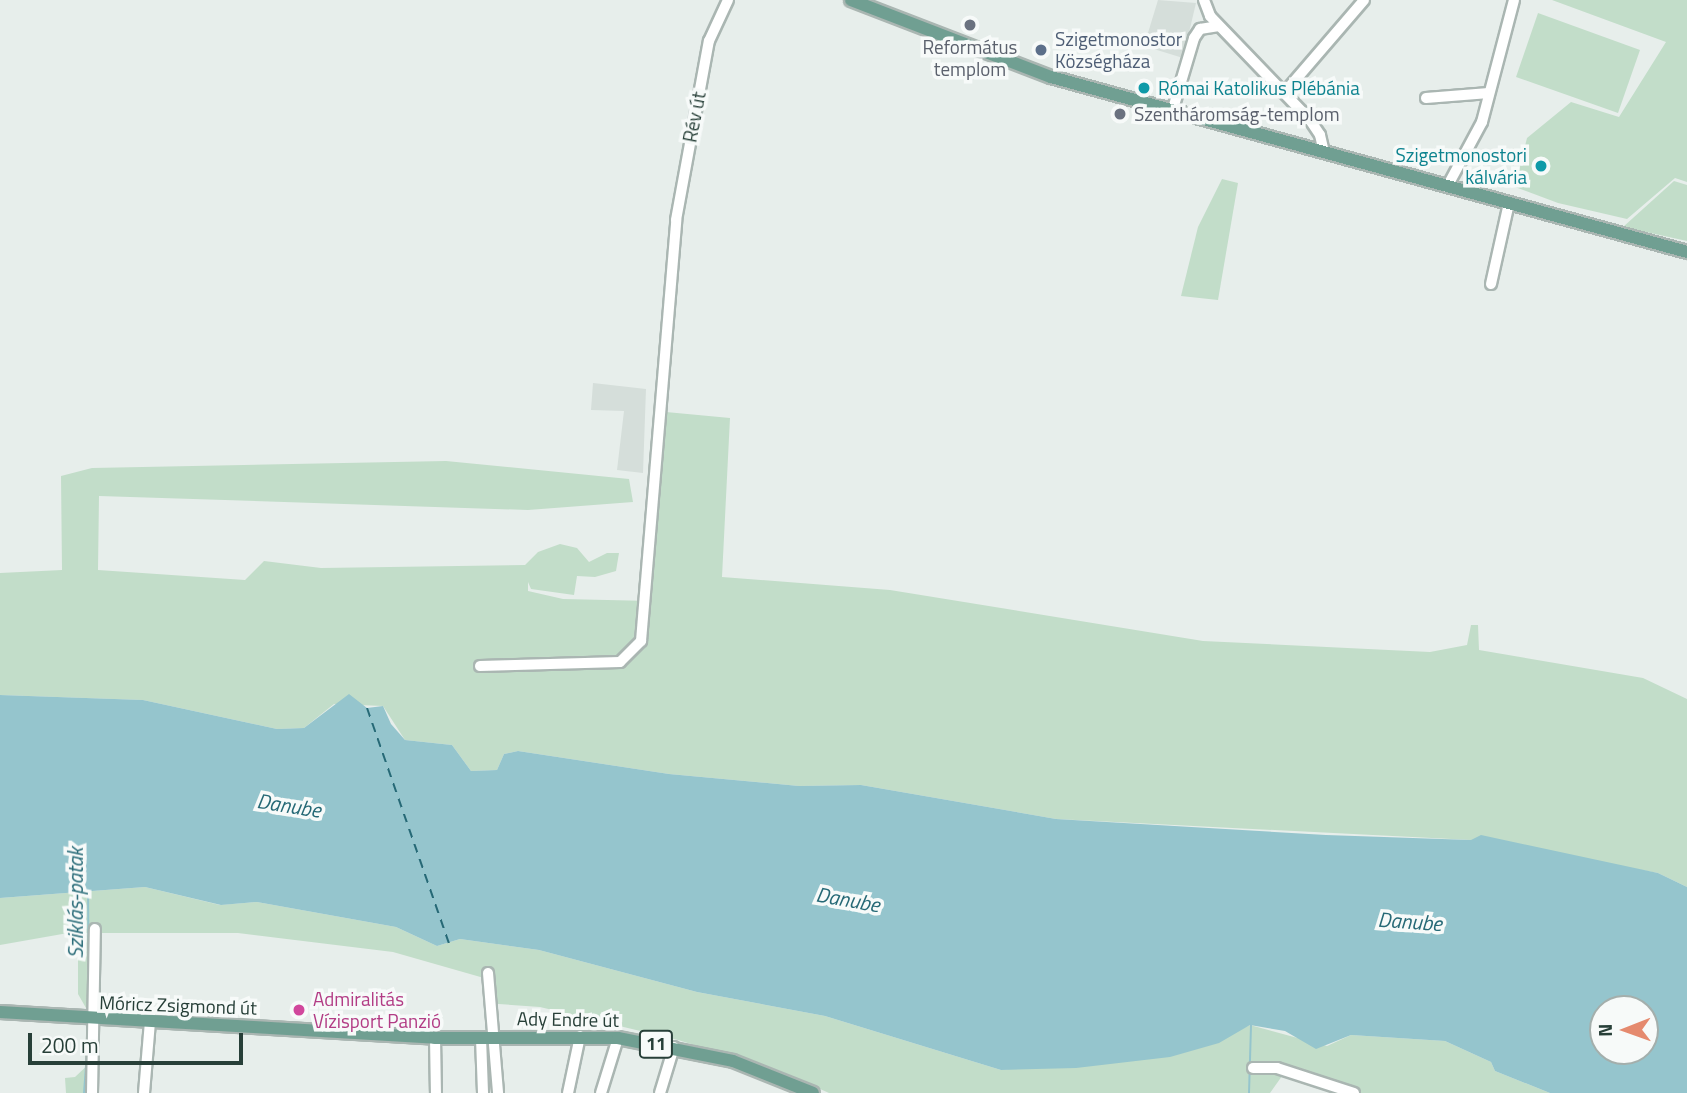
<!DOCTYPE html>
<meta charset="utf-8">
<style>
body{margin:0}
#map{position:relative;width:1687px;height:1093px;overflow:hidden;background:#e7eeeb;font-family:"Titillium Web",sans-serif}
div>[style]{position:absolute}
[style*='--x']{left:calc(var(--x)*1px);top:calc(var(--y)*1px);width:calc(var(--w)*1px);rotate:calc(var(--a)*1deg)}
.built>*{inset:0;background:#d5deda}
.green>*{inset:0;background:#c2ddc9}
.water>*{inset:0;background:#95c5cd}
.stream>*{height:2px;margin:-1px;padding:0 1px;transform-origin:1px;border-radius:1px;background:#95c5cd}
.ferry>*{height:2px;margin-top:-1px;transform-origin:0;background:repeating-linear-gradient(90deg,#266976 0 9px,transparent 0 16px)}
.roads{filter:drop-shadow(2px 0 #aab6b2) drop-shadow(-2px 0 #aab6b2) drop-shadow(0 2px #aab6b2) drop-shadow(0 -2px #aab6b2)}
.minor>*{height:10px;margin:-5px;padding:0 5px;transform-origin:5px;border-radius:5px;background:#fff}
.major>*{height:12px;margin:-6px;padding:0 6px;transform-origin:6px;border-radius:6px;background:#709f92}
.dots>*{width:19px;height:19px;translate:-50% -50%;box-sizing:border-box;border:4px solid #f7faf9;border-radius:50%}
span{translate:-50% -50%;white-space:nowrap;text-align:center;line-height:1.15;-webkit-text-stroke:7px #f7faf9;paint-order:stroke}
.shield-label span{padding:2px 5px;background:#f7faf9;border:2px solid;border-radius:5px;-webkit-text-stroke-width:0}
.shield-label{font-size:18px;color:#273f38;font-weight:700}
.service-label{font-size:19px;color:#4e5e75}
.left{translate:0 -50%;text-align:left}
.worship-label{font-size:19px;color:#5b616d}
.culture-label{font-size:19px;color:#0d838f}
.right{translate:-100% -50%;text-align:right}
.street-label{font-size:19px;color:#273f38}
.hotel-label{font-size:19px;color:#b23c85}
.water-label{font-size:21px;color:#266976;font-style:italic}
.north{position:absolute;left:1589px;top:995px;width:70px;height:70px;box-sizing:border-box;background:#f7faf9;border:2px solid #a4afac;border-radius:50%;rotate:269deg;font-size:19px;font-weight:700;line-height:28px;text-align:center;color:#273f38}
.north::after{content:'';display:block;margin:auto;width:24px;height:32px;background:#e58a6e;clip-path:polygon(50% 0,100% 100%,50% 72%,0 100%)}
.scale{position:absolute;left:28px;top:1033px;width:215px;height:32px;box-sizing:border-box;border:4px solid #273f38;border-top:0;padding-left:9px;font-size:21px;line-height:24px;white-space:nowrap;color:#273f38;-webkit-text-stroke:5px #f7faf9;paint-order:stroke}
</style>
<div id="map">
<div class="built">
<i style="clip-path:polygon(1158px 0,1196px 3px,1183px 58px,1144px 46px)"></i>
<i style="clip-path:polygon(593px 383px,646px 389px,643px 473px,617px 470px,624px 411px,591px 410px)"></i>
</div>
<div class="green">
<i style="clip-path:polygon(1552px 0,1687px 0,1687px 182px,1675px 178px,1627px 219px,1558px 203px,1515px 187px,1527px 138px,1571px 102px,1619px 117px,1666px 42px)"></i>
<i style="clip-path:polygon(1538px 13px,1640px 50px,1618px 113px,1516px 77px)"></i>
<i style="clip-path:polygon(1222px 179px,1238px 183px,1218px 300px,1181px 296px,1198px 227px)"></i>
<i style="clip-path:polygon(1674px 181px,1687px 185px,1687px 241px,1623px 227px)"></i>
<i style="clip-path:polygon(666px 412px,730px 418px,722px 577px,890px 590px,1203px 641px,1430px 652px,1467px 645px,1471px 625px,1478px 625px,1479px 650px,1643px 678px,1687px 699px,1687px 887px,1658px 873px,1471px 840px,1056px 819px,861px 785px,799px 786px,669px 774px,518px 751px,504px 754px,497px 770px,471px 771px,452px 745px,405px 740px,383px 706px,334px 704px,304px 728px,277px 729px,143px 700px,0 695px,0 573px,62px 570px,61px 476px,92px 468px,446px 461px,629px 479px,633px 502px,528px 510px,99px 496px,98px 570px,245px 580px,264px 561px,321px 568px,525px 565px,538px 552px,560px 544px,577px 548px,589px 562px,607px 553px,619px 553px,616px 571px,595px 577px,577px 576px,574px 595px,531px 589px,528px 582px,528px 591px,563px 599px,651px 601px)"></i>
<i style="clip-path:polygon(145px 887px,220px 905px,257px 902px,396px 927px,437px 946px,460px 939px,539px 950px,697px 992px,825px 1016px,1001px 1070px,1204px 1046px,1250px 1025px,1327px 1046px,1351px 1035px,1445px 1041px,1491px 1062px,1495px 1071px,1550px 1093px,1354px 1093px,1287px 1069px,1270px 1093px,829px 1093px,780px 1071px,678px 1040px,540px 1007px,484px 1003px,484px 978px,393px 952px,238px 933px,86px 933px,92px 943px,92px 1009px,86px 1008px,78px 994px,78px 956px,68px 933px,0 945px,0 898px)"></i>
<i style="clip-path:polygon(91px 1062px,90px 1093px,66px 1093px,65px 1078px,75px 1077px)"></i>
</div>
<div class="water">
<i style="clip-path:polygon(evenodd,349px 694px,367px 708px,383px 706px,391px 724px,405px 740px,452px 745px,471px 771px,497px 770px,504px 754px,518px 751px,669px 774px,799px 786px,861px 785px,1056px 819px,1326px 835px,1471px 840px,1481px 835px,1658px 873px,1687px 887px,1687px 1093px,1550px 1093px,1495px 1071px,1491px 1062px,1445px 1041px,1351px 1035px,1316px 1049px,1285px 1031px,1250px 1025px,1219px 1043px,1170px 1057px,1076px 1068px,1001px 1070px,825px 1016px,697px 992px,539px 950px,460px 939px,437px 946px,396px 927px,257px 902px,221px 905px,145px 887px,0 898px,0 695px,143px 700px,277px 729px,304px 728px,349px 694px,1603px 1009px,1645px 1009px,1645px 1051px,1603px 1051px,1603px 1009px)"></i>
</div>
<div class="stream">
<i style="--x:88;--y:887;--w:121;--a:89.5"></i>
<i style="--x:84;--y:1093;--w:55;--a:-85.8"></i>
<i style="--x:1249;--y:1093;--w:69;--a:-88.3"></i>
</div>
<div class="ferry">
<i style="--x:367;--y:708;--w:249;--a:70.8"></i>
</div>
<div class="roads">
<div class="minor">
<i style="--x:1204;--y:0;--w:17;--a:69"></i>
<i style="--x:1210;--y:16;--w:144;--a:46.1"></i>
<i style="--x:1310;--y:120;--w:18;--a:56"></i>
<i style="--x:1320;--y:135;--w:18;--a:77"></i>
<i style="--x:1285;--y:92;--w:121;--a:-49.3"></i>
<i style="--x:1426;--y:98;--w:63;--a:-4.5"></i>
<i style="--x:1172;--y:112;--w:77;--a:-73.4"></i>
<i style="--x:1194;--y:38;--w:11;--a:-56"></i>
<i style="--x:1200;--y:29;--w:19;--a:-9"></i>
<i style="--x:1447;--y:187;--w:74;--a:-61.7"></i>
<i style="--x:1482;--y:122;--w:126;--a:-75.3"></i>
<i style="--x:1491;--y:284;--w:83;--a:-77.5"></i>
<i style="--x:480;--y:666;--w:140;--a:-1.6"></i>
<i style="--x:620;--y:662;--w:30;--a:-45"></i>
<i style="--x:641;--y:641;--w:422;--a:-85.2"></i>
<i style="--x:676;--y:220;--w:182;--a:-79.6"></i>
<i style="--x:709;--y:41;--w:45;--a:-65.1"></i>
<i style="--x:488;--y:973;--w:120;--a:85.2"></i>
<i style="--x:435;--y:1038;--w:55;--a:89"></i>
<i style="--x:481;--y:1038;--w:55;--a:87.9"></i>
<i style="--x:1253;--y:1068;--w:24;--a:0"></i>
<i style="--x:1277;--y:1068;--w:81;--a:18"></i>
<i style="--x:92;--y:1093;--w:164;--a:-89"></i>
<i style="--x:144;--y:1093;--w:72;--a:-85.2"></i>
<i style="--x:568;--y:1093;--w:58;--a:-78.1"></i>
<i style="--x:601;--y:1093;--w:58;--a:-72.8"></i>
<i style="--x:660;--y:1093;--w:48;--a:-73.1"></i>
</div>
<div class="major">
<i style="--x:851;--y:0;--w:214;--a:21.1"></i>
<i style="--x:1051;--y:77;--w:660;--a:15.38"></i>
<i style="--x:0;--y:1012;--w:436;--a:3.4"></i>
<i style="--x:435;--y:1038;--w:183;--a:0"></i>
<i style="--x:618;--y:1038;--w:117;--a:11.3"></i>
<i style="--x:733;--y:1061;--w:86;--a:21.8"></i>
</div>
</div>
<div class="dots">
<i style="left:970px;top:25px;background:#6b7280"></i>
<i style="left:1041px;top:50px;background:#5c6f8a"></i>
<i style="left:1144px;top:88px;background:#0f9aa8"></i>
<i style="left:1120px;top:114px;background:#6b7280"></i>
<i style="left:1541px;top:166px;background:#0f9aa8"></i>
<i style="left:299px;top:1010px;background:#d1479c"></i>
</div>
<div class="shield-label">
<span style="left:656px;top:1044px">11</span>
</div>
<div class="service-label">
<span class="left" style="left:1055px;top:50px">Szigetmonostor<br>Községháza</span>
</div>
<div class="worship-label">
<span style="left:970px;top:58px">Református<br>templom</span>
<span class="left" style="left:1134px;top:114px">Szentháromság-templom</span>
</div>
<div class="culture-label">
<span class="left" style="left:1158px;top:88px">Római Katolikus Plébánia</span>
<span class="right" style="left:1527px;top:166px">Szigetmonostori<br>kálvária</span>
</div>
<div class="street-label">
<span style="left:694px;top:117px;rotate:-79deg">Rév út</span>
<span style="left:178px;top:1005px;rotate:2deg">Móricz Zsigmond út</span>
<span style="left:568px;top:1019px;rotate:1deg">Ady Endre út</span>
</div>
<div class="hotel-label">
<span class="left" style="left:313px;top:1010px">Admiralitás<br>Vízisport Panzió</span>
</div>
<div class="water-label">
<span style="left:289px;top:805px;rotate:9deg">Danube</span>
<span style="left:848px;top:899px;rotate:10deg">Danube</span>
<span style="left:75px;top:903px;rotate:-90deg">Sziklás-patak</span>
<span style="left:1410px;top:921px;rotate:4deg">Danube</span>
</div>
<div class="north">N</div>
<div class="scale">200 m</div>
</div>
